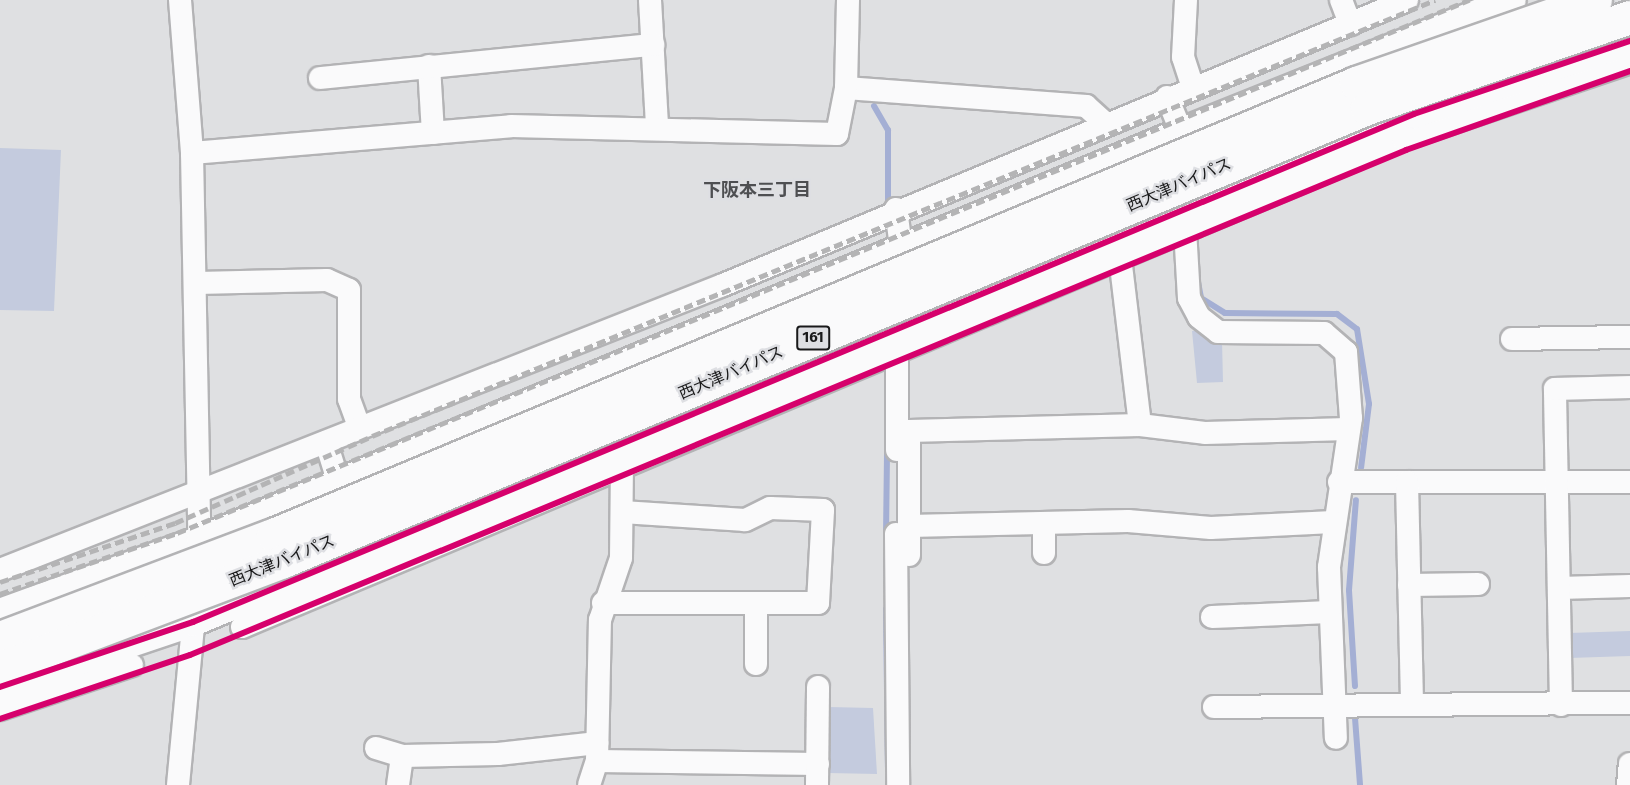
<!DOCTYPE html>
<meta charset="utf-8">
<style>
body{margin:0}
#map{position:relative;width:1630px;height:785px;overflow:hidden;background:#dfe0e2;font-family:"Fira Sans","Noto Sans JP",sans-serif}
div>[style]{position:absolute}
[style*='--x']{left:calc(var(--x)*1px);top:calc(var(--y)*1px);width:calc(var(--w)*1px);rotate:calc(var(--a)*1deg)}
.green>*{inset:0;background:#c4cbde}
.stream>*{height:6px;margin:-3px;padding:0 3px;transform-origin:3px;border-radius:3px;background:#a4afd4}
.roads{filter:drop-shadow(2px 0 #b3b3b5) drop-shadow(-2px 0 #b3b3b5) drop-shadow(0 2px #b3b3b5) drop-shadow(0 -2px #b3b3b5)}
.minor>*{height:22px;margin:-11px;padding:0 11px;transform-origin:11px;border-radius:11px;background:#fafafb}
.tertiary>*{height:28px;margin:-14px;padding:0 14px;transform-origin:14px;border-radius:14px;background:#fafafb}
.rail>*{height:4.5px;margin-top:-2.25px;transform-origin:0;background:repeating-linear-gradient(90deg,#b4b4b5 0 9px,transparent 0 13.5px)}
.bridges{filter:drop-shadow(2px 0 #b3b3b5) drop-shadow(-2px 0 #b3b3b5) drop-shadow(0 2px #b3b3b5) drop-shadow(0 -2px #b3b3b5)}
.motorway-bridge>*{height:33px;margin:-16.5px;padding:0 16.5px;transform-origin:16.5px;border-radius:16.5px;background:#fafafb}
.cycleway>*{height:6px;margin:-3px;padding:0 3px;transform-origin:3px;border-radius:3px;background:#d6006c}
span{translate:-50% -50%;white-space:nowrap;text-align:center;line-height:1.15;-webkit-text-stroke:5px #dedfe3;paint-order:stroke}
.shield-label span{padding:2px 4px;background:#dedfe3;border:2px solid;border-radius:4px;-webkit-text-stroke-width:0}
.shield-label{font-size:15px;color:#19191a;font-weight:700}
.street-label{font-size:16px;color:#19191a}
.neighbourhood-label{font-size:18px;color:#4e4f52;font-weight:700}
</style>
<div id="map">
<div class="green">
<i style="clip-path:polygon(0 148px,61px 150px,54px 311px,0 310px)"></i>
<i style="clip-path:polygon(1201px 330px,1222px 340px,1223px 382px,1197px 383px,1192px 331px)"></i>
<i style="clip-path:polygon(1630px 631px,1630px 656px,1569px 658px,1569px 633px)"></i>
<i style="clip-path:polygon(829px 707px,873px 708px,877px 774px,828px 773px)"></i>
</div>
<div class="stream">
<i style="--x:874;--y:106;--w:28;--a:60"></i>
<i style="--x:888;--y:130;--w:72;--a:90"></i>
<i style="--x:1198;--y:282;--w:16;--a:79"></i>
<i style="--x:1201;--y:298;--w:28;--a:32"></i>
<i style="--x:1225;--y:313;--w:112;--a:0.5"></i>
<i style="--x:1337;--y:314;--w:25;--a:37"></i>
<i style="--x:1357;--y:329;--w:76;--a:80.9"></i>
<i style="--x:1369;--y:404;--w:64;--a:97.1"></i>
<i style="--x:886;--y:536;--w:86;--a:-89.3"></i>
<i style="--x:886;--y:609;--w:158;--a:89.3"></i>
<i style="--x:1355;--y:686;--w:96;--a:-93.6"></i>
<i style="--x:1349;--y:590;--w:90;--a:-85.6"></i>
<i style="--x:1355;--y:718;--w:67;--a:85.7"></i>
</div>
<div class="roads">
<div class="minor">
<i style="--x:180;--y:0;--w:153;--a:85.5"></i>
<i style="--x:192;--y:153;--w:403;--a:88.9"></i>
<i style="--x:650;--y:0;--w:127;--a:86.8"></i>
<i style="--x:1186;--y:0;--w:57;--a:93"></i>
<i style="--x:1183;--y:57;--w:32;--a:72"></i>
<i style="--x:1341;--y:0;--w:26;--a:69"></i>
<i style="--x:429;--y:66;--w:67;--a:86.6"></i>
<i style="--x:320;--y:78;--w:335;--a:-5.7"></i>
<i style="--x:846;--y:88;--w:241;--a:4.3"></i>
<i style="--x:1086;--y:106;--w:25;--a:42"></i>
<i style="--x:1167;--y:97;--w:55;--a:67.6"></i>
<i style="--x:192;--y:153;--w:320;--a:-4.8"></i>
<i style="--x:511;--y:126;--w:326;--a:1.4"></i>
<i style="--x:837;--y:134;--w:47;--a:-78.9"></i>
<i style="--x:846;--y:88;--w:88;--a:-88.7"></i>
<i style="--x:896;--y:209;--w:54;--a:82.6"></i>
<i style="--x:1185;--y:229;--w:69;--a:86.7"></i>
<i style="--x:1189;--y:298;--w:21;--a:62"></i>
<i style="--x:1199;--y:317;--w:24;--a:38"></i>
<i style="--x:1218;--y:332;--w:106;--a:0.5"></i>
<i style="--x:1324;--y:333;--w:29;--a:41"></i>
<i style="--x:1346;--y:352;--w:66;--a:85.7"></i>
<i style="--x:1351;--y:418;--w:151;--a:98.4"></i>
<i style="--x:1329;--y:567;--w:171;--a:87.7"></i>
<i style="--x:1120;--y:257;--w:169;--a:83.2"></i>
<i style="--x:197;--y:283;--w:130;--a:-1.3"></i>
<i style="--x:327;--y:280;--w:24;--a:24"></i>
<i style="--x:349;--y:290;--w:109;--a:90"></i>
<i style="--x:349;--y:399;--w:32;--a:70"></i>
<i style="--x:1512;--y:339;--w:118;--a:-1"></i>
<i style="--x:897;--y:349;--w:101;--a:90"></i>
<i style="--x:326;--y:442;--w:58;--a:72.8"></i>
<i style="--x:1339;--y:482;--w:291;--a:0"></i>
<i style="--x:1407;--y:482;--w:221;--a:88.7"></i>
<i style="--x:1044;--y:523;--w:30;--a:90"></i>
<i style="--x:909;--y:526;--w:219;--a:-1.3"></i>
<i style="--x:1128;--y:521;--w:83;--a:4.8"></i>
<i style="--x:1211;--y:528;--w:122;--a:-2.8"></i>
<i style="--x:896;--y:534;--w:251;--a:89.5"></i>
<i style="--x:909;--y:555;--w:124;--a:-90"></i>
<i style="--x:909;--y:431;--w:231;--a:-1.5"></i>
<i style="--x:1140;--y:425;--w:65;--a:7"></i>
<i style="--x:1205;--y:433;--w:143;--a:-1.6"></i>
<i style="--x:0;--y:570;--w:777;--a:-21.51"></i>
<i style="--x:723;--y:285;--w:741;--a:-22.62"></i>
<i style="--x:1409;--y:585;--w:69;--a:-0.8"></i>
<i style="--x:1559;--y:588;--w:71;--a:-1.6"></i>
<i style="--x:603;--y:603;--w:215;--a:0"></i>
<i style="--x:818;--y:603;--w:93;--a:-86.9"></i>
<i style="--x:823;--y:510;--w:53;--a:-177.8"></i>
<i style="--x:770;--y:508;--w:28;--a:154"></i>
<i style="--x:745;--y:520;--w:123;--a:-176.3"></i>
<i style="--x:1212;--y:617;--w:117;--a:-2.4"></i>
<i style="--x:242;--y:627;--w:1259;--a:-22.8"></i>
<i style="--x:1403;--y:139;--w:240;--a:-18.7"></i>
<i style="--x:756;--y:664;--w:61;--a:-90"></i>
<i style="--x:1561;--y:705;--w:316;--a:-91.1"></i>
<i style="--x:1555;--y:389;--w:75;--a:-1.5"></i>
<i style="--x:1214;--y:707;--w:416;--a:-0.6"></i>
<i style="--x:0;--y:709;--w:139;--a:-18.4"></i>
<i style="--x:376;--y:748;--w:27;--a:17"></i>
<i style="--x:402;--y:756;--w:96;--a:-1.2"></i>
<i style="--x:498;--y:754;--w:100;--a:-6.3"></i>
<i style="--x:597;--y:761;--w:221;--a:0.8"></i>
<i style="--x:178;--y:785;--w:180;--a:-84.6"></i>
<i style="--x:398;--y:785;--w:29;--a:-82"></i>
<i style="--x:589;--y:785;--w:25;--a:-72"></i>
<i style="--x:597;--y:761;--w:141;--a:-88.8"></i>
<i style="--x:600;--y:620;--w:65;--a:-71.3"></i>
<i style="--x:621;--y:558;--w:91;--a:-89.4"></i>
<i style="--x:817;--y:785;--w:98;--a:-89.4"></i>
<i style="--x:1628;--y:785;--w:21;--a:-85"></i>
</div>
<div class="tertiary">
<i style="--x:0;--y:613;--w:214;--a:-20"></i>
<i style="--x:201;--y:540;--w:1062;--a:-22.58"></i>
<i style="--x:1182;--y:132;--w:355;--a:-21.8"></i>
<i style="--x:0;--y:687;--w:204;--a:-18.6"></i>
<i style="--x:193;--y:622;--w:1322;--a:-22.59"></i>
<i style="--x:1414;--y:114;--w:228;--a:-18.7"></i>
</div>
</div>
<div class="rail">
<i style="--x:0;--y:582;--w:185;--a:-18.6"></i>
<i style="--x:175;--y:523;--w:215;--a:-23.8"></i>
<i style="--x:372;--y:436;--w:1149;--a:-22.3"></i>
<i style="--x:0;--y:594;--w:187;--a:-19"></i>
<i style="--x:177;--y:533;--w:1398;--a:-22.42"></i>
</div>
<div class="bridges">
<div class="motorway-bridge">
<i style="--x:0;--y:638;--w:292;--a:-20.7"></i>
<i style="--x:273;--y:535;--w:1174;--a:-22.65"></i>
<i style="--x:1356;--y:83;--w:253;--a:-19.2"></i>
<i style="--x:0;--y:668;--w:303;--a:-20.7"></i>
<i style="--x:283;--y:561;--w:1175;--a:-22.68"></i>
<i style="--x:1367;--y:108;--w:278;--a:-19.1"></i>
</div>
</div>
<div class="cycleway">
<i style="--x:0;--y:687;--w:204;--a:-18.6"></i>
<i style="--x:193;--y:622;--w:1322;--a:-22.59"></i>
<i style="--x:1414;--y:114;--w:228;--a:-18.7"></i>
<i style="--x:0;--y:719;--w:200;--a:-18.6"></i>
<i style="--x:190;--y:655;--w:1317;--a:-22.55"></i>
<i style="--x:1406;--y:150;--w:238;--a:-19.4"></i>
</div>
<div class="shield-label">
<span style="left:813px;top:338px">161</span>
</div>
<div class="street-label">
<span style="left:1179px;top:185px;rotate:-23deg">西大津バイパス</span>
<span style="left:731px;top:373px;rotate:-23deg">西大津バイパス</span>
<span style="left:282px;top:561px;rotate:-22deg">西大津バイパス</span>
</div>
<div class="neighbourhood-label">
<span style="left:757px;top:190px">下阪本三丁目</span>
</div>
</div>
